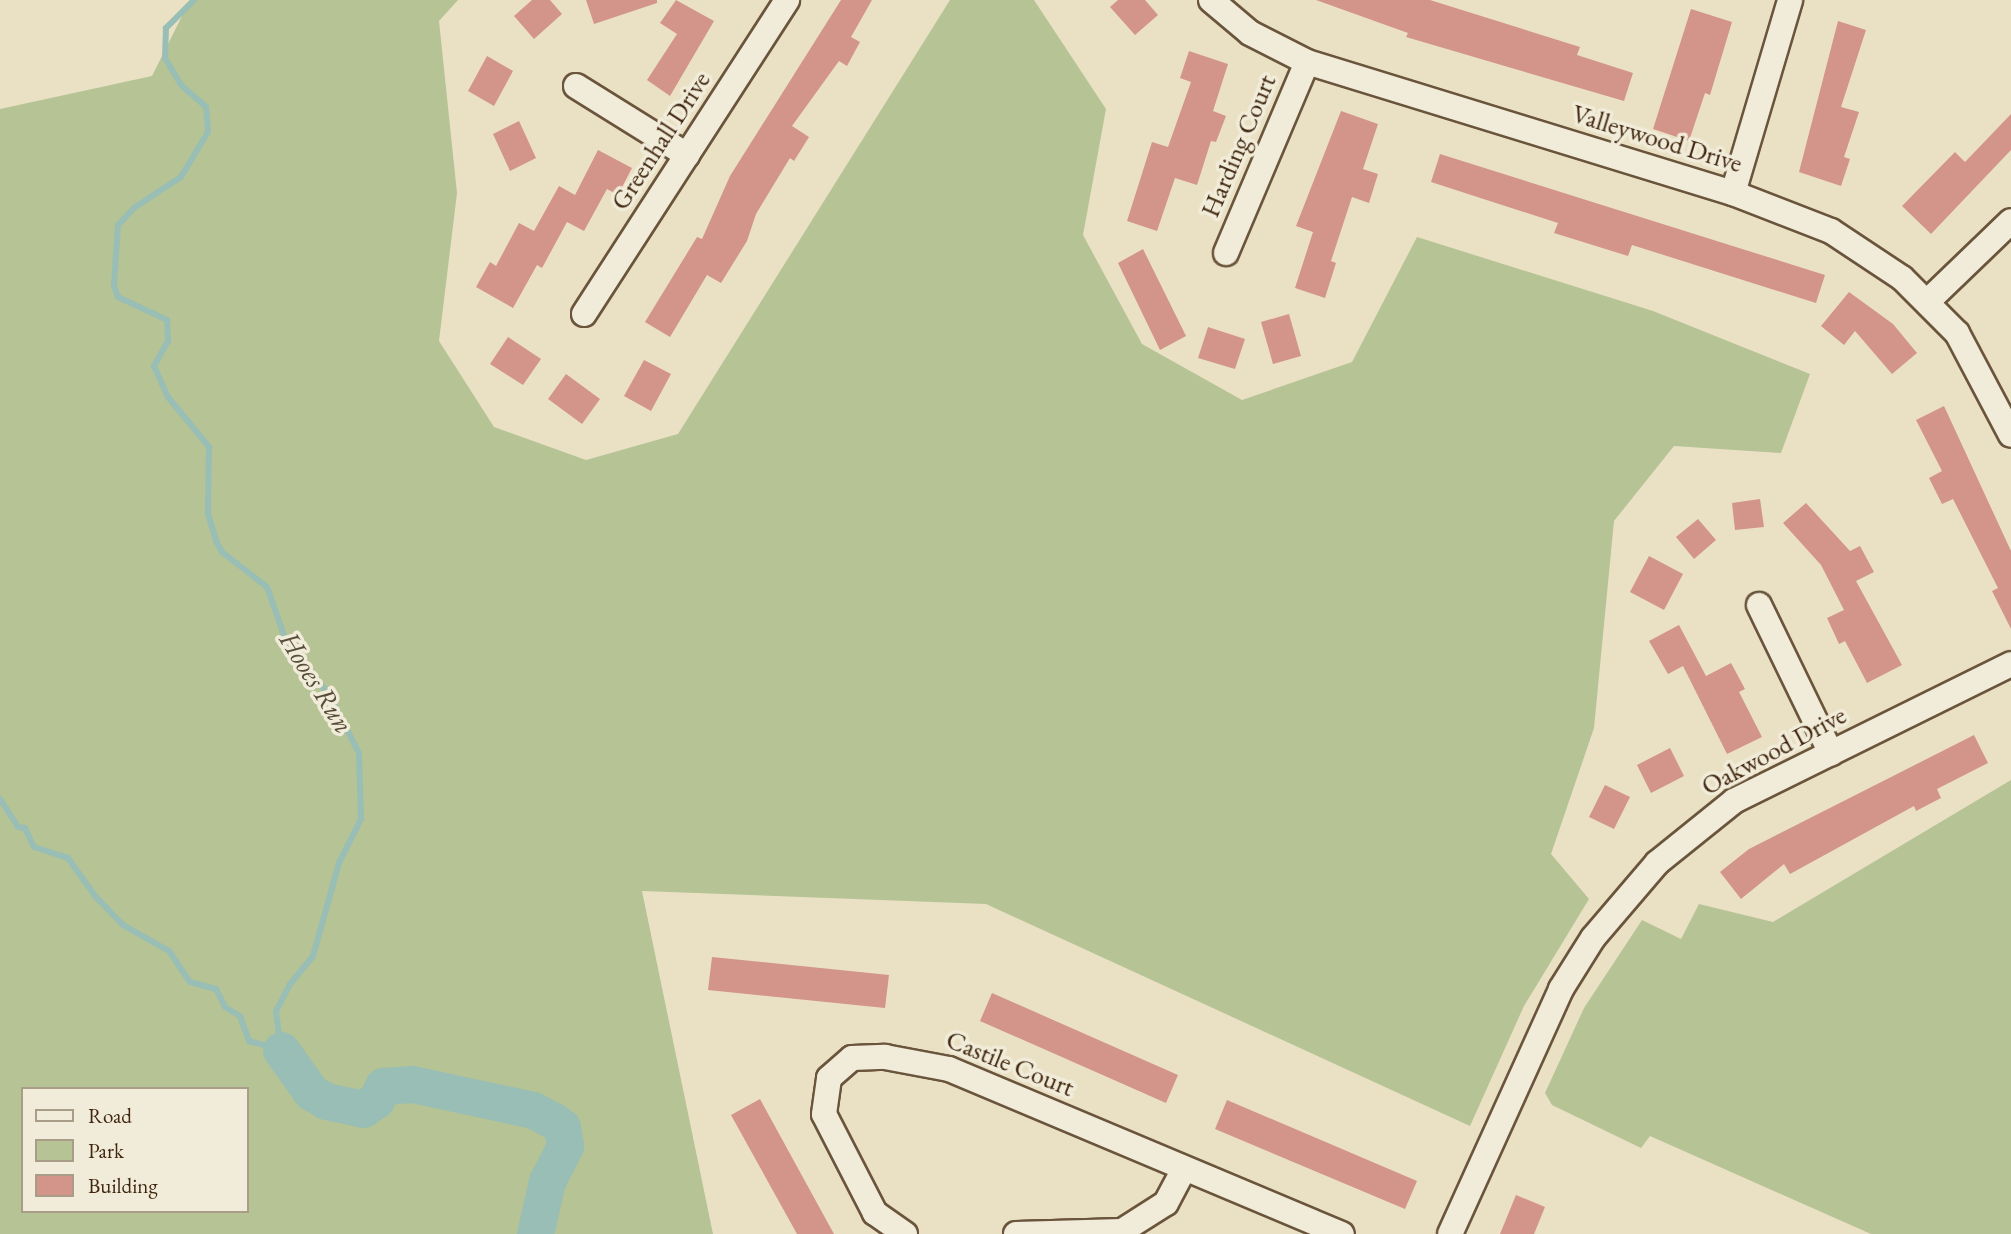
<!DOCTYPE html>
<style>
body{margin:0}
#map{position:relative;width:2011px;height:1234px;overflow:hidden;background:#eae1c5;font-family:"EB Garamond",serif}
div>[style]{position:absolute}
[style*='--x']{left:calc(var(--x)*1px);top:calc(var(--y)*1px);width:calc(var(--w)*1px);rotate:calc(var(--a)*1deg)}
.green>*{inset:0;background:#b6c395}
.stream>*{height:6px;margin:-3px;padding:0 3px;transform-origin:3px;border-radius:3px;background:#98beb5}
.river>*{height:37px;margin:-18.5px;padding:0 18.5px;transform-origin:18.5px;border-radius:18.5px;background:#98beb5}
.building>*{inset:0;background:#d39489}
.roads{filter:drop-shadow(2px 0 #6a553c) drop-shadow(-2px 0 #6a553c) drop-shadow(0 2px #6a553c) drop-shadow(0 -2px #6a553c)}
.street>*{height:24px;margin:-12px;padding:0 12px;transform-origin:12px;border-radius:12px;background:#f1ecd9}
span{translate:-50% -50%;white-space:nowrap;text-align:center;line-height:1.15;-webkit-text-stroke:7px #f1ecd9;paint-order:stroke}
.street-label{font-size:26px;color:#40260f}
.water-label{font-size:28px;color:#564c38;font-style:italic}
.legend{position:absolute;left:21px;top:1087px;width:228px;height:126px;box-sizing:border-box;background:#f1ecd9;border:2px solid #aa9d88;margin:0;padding:9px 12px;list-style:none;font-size:21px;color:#40260f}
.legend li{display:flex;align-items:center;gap:14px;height:35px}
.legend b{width:35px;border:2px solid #aa9d88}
</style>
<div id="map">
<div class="green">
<i style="clip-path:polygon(evenodd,190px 0,458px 0,439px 21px,457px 193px,439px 341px,494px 427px,586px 460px,678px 434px,950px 0,1034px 0,1106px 109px,1083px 235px,1142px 344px,1242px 400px,1352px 362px,1417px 237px,1653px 311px,1810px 374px,1781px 453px,1674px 446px,1614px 521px,1594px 728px,1551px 854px,1589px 899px,1524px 1006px,1470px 1126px,986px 904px,642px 891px,713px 1234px,0 1234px,0 109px,152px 76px,190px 0,23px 1089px,247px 1089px,247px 1211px,23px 1211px,23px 1089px)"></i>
<i style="clip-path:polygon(2011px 780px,2011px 1234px,1871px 1234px,1650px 1136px,1641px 1148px,1552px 1105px,1545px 1093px,1584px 1008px,1642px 920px,1681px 939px,1699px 904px,1773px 922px)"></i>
</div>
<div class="stream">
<i style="--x:194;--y:0;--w:40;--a:135"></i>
<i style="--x:166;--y:28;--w:30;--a:92"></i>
<i style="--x:165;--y:58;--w:31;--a:59"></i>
<i style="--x:181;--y:85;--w:33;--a:41"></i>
<i style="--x:206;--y:107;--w:25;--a:85"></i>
<i style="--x:208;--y:132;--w:52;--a:121"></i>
<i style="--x:181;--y:177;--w:56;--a:146.6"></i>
<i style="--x:134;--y:208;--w:23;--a:133"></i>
<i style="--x:118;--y:225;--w:61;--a:93.8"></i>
<i style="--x:114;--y:286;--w:12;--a:70"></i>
<i style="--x:118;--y:297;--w:54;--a:25.1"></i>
<i style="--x:167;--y:320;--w:21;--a:87"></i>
<i style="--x:168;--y:341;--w:29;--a:119"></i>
<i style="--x:154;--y:366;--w:34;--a:66"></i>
<i style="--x:168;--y:397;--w:65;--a:50.6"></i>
<i style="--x:209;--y:447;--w:67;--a:90.9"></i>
<i style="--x:208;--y:514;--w:28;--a:73"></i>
<i style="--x:216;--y:541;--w:13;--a:61"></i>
<i style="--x:222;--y:552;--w:57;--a:37.9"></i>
<i style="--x:267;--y:587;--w:54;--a:70.6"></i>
<i style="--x:285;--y:638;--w:72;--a:52.3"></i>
<i style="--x:329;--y:695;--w:65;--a:62.7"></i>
<i style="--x:359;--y:753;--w:66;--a:88.3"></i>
<i style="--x:361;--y:819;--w:49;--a:116.6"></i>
<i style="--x:339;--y:863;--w:97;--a:105.6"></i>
<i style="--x:313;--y:956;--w:36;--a:129"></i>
<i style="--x:290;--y:984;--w:30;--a:117"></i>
<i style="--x:276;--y:1011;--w:39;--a:83"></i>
<i style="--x:0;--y:799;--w:33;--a:57"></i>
<i style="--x:18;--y:827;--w:7;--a:8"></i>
<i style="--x:25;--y:828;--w:21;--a:65"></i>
<i style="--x:34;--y:847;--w:36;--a:18"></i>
<i style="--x:68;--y:858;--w:47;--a:54.6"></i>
<i style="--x:95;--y:896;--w:40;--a:46"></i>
<i style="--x:123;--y:925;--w:53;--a:29.5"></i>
<i style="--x:169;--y:951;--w:37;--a:56"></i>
<i style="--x:190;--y:982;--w:27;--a:15"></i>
<i style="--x:216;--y:989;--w:20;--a:63"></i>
<i style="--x:225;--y:1007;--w:17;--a:31"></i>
<i style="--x:240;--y:1016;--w:27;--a:70"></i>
<i style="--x:249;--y:1041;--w:33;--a:16"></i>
</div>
<div class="river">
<i style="--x:281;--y:1050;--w:52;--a:54.5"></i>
<i style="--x:311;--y:1092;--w:17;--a:31"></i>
<i style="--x:326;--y:1101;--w:38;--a:12"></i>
<i style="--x:363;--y:1109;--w:16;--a:-35"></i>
<i style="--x:376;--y:1100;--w:16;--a:-63"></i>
<i style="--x:383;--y:1086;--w:29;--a:-4"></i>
<i style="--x:412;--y:1084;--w:124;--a:12.1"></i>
<i style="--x:533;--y:1110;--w:24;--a:28"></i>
<i style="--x:554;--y:1121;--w:10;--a:37"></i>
<i style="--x:562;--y:1127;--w:19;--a:81"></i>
<i style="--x:565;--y:1146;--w:39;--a:117"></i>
<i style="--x:547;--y:1181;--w:54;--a:102.8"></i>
</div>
<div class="building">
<i style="clip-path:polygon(532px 0,550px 0,562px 14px,534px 39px,514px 16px)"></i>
<i style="clip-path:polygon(586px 0,657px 0,657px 3px,594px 24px)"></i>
<i style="clip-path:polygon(676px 0,714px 21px,670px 96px,647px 80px,677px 34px,660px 23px)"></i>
<i style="clip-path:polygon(841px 0,872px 0,851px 37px,860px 42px,847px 66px,839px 61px,792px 126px,809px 137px,794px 161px,790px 158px,756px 214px,747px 241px,721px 283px,707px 275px,670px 337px,645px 322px,697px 237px,702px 239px,730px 176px)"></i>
<i style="clip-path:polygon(1118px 0,1145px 0,1158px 15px,1135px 35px,1110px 7px)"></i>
<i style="clip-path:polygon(1316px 0,1430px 0,1580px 47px,1577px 55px,1633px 73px,1624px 101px,1406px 37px,1408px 33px)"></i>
<i style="clip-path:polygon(1691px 9px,1732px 22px,1710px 95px,1705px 93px,1689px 141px,1653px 129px)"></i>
<i style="clip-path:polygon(1838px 21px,1866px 30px,1841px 107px,1859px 112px,1844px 157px,1850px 159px,1841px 186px,1799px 172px)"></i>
<i style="clip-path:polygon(1189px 51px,1228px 64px,1213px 111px,1226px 116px,1216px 142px,1211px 141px,1197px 185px,1175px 178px,1157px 231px,1127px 221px,1152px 142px,1168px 147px,1191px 82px,1180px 78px)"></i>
<i style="clip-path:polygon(487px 56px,513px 71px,494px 106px,468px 91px)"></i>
<i style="clip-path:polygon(1341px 111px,1378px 124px,1363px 169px,1378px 174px,1369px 203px,1352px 197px,1331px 261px,1336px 263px,1325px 298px,1295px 288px,1313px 232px,1296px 226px)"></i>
<i style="clip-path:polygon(2011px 114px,2011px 150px,1931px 234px,1902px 206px,1955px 152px,1965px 162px)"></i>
<i style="clip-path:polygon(519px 121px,536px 158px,510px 171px,493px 134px)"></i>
<i style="clip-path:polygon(598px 150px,632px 168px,618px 195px,607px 189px,584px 231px,567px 222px,542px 268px,537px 265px,513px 308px,476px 287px,490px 262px,496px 266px,519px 223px,534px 231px,559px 186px,575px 195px)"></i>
<i style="clip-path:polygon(1440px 154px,1825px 275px,1816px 303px,1632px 245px,1628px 256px,1554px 233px,1558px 223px,1431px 182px)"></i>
<i style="clip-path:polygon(1143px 249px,1186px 336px,1160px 350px,1118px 263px)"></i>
<i style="clip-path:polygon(1849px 292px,1893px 324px,1917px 353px,1892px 374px,1855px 331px,1844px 345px,1821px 326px)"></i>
<i style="clip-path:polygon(1289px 314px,1301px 356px,1273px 364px,1261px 322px)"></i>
<i style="clip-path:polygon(1208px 327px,1245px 339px,1235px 369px,1198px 358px)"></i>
<i style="clip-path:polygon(508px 337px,541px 359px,523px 385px,490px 364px)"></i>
<i style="clip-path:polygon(644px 360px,671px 374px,651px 411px,624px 396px)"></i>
<i style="clip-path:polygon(566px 374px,600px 399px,582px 424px,548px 399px)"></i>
<i style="clip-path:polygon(1944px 406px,2011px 551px,2011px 629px,1992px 591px,1998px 588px,1953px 499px,1942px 504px,1929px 478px,1942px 471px,1916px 420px)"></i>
<i style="clip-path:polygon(1760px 499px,1764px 527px,1735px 530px,1732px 503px)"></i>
<i style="clip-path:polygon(1806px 503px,1850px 551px,1860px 546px,1874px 572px,1856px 581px,1902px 665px,1867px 683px,1845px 641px,1839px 644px,1827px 618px,1844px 610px,1821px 565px,1783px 523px)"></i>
<i style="clip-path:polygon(1698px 519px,1716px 540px,1694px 559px,1676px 537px)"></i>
<i style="clip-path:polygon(1649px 556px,1683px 574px,1664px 610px,1630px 592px)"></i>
<i style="clip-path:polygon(1679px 625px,1706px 676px,1731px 663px,1745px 689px,1739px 692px,1762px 737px,1727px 754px,1683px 666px,1668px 674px,1649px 641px)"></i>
<i style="clip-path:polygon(1974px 735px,1988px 763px,1937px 789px,1941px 798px,1916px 811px,1914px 806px,1790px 874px,1784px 864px,1741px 899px,1720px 872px,1749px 849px)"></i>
<i style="clip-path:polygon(1670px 748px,1684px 776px,1651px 793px,1637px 765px)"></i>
<i style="clip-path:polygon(1605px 785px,1630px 797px,1614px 829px,1589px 817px)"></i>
<i style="clip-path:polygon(712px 957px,889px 975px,885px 1008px,708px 990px)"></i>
<i style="clip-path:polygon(992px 993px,1178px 1075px,1166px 1103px,980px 1021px)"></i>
<i style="clip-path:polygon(760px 1099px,834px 1234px,797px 1234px,731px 1115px)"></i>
<i style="clip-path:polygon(1227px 1100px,1417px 1181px,1405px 1209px,1215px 1129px)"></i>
<i style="clip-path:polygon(1516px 1195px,1545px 1207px,1534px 1234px,1500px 1234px)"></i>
</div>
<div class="roads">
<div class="street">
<i style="--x:1211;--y:0;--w:51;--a:40.2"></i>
<i style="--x:1250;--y:33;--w:64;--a:27"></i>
<i style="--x:1307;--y:62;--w:446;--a:17.1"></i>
<i style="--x:1733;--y:193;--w:105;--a:21.2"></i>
<i style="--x:1831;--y:231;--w:85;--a:33.5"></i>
<i style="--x:1902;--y:278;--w:78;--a:45"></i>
<i style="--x:1957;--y:333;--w:115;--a:62.1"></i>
<i style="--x:576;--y:86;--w:131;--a:31.9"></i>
<i style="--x:1733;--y:193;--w:201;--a:-73.5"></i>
<i style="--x:1226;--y:253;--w:207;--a:-67"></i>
<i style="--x:1928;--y:301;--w:115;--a:-43.9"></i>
<i style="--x:584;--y:314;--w:374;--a:-57.1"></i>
<i style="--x:1759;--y:605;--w:165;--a:64.1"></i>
<i style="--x:905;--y:1234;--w:37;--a:-145"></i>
<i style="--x:875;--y:1213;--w:111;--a:-117.3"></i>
<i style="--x:824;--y:1114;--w:36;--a:-82"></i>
<i style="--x:829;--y:1078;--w:30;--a:-41"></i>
<i style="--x:852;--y:1058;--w:33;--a:-2"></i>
<i style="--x:885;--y:1057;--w:65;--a:10.6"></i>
<i style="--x:949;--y:1069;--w:426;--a:22.8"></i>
<i style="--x:1016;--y:1234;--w:106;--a:-1.6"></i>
<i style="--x:1122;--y:1231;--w:52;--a:-32.5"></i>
<i style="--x:1166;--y:1203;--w:38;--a:-62"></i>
<i style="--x:1450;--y:1234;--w:269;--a:-65.6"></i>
<i style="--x:1561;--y:989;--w:60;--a:-57.9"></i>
<i style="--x:1593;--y:938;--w:99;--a:-49.5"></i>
<i style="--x:1657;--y:863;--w:99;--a:-38.8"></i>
<i style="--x:1734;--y:801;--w:309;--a:-26.3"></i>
</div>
</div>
<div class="street-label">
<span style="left:1657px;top:139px;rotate:17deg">Valleywood Drive</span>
<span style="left:661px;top:141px;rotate:-57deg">Greenhall Drive</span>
<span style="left:1239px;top:146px;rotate:-67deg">Harding Court</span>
<span style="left:1774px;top:751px;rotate:-28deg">Oakwood Drive</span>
<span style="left:1010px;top:1064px;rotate:22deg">Castile Court</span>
</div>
<div class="water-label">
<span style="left:317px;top:682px;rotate:58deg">Hooes Run</span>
</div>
<ul class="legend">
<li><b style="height:9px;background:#f1ecd9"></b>Road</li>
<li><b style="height:19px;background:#b6c395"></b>Park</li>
<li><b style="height:19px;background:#d39489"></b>Building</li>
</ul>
</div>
